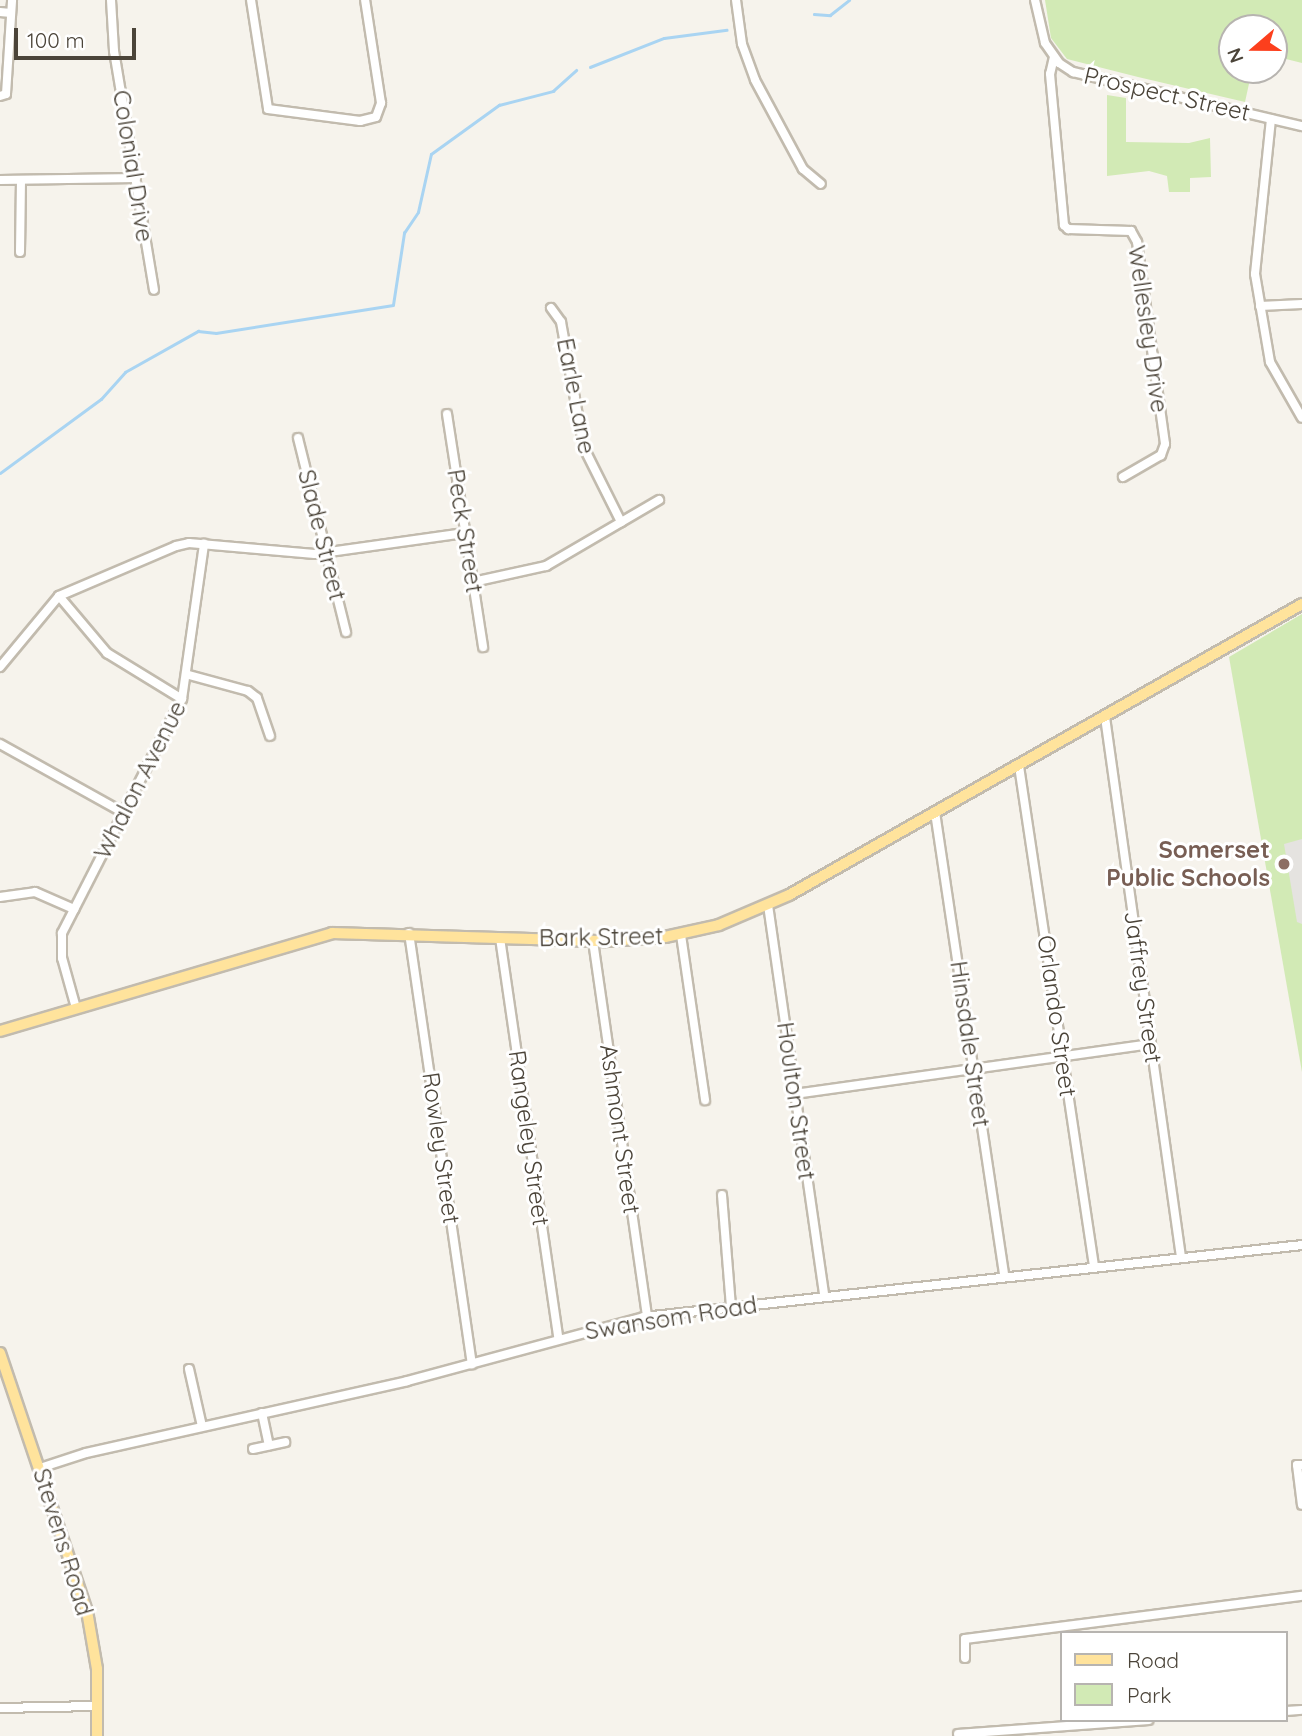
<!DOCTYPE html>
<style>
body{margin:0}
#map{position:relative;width:1302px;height:1736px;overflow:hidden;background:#f6f3ec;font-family:Quicksand,sans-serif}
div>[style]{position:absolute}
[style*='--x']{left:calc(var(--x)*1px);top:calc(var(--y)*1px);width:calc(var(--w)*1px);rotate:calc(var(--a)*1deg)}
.green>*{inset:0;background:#d2eab5}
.parking>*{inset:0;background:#e5e3e0}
.stream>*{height:2.5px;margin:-1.25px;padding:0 1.25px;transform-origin:1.25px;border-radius:1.25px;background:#a9d4f2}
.roads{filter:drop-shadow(2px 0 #c2bbae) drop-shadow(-2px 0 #c2bbae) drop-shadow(0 2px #c2bbae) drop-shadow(0 -2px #c2bbae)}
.minor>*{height:8px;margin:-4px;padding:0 4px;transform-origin:4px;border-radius:4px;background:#fff}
.major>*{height:10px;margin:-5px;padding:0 5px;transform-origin:5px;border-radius:5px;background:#ffe39c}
.dots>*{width:19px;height:19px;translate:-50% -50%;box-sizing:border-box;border:4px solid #fff;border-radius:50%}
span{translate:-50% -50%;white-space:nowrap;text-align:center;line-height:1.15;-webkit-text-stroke:6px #fff;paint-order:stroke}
.street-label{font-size:24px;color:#4b4439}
.education-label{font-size:24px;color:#785e54;font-weight:700}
.right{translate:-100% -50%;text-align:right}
.legend{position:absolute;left:1060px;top:1631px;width:228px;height:91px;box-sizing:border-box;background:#fff;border:2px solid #b7b4b0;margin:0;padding:9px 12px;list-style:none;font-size:21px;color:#4b4439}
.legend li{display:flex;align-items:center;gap:14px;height:35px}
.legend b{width:35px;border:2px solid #b7b4b0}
.north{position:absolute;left:1218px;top:14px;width:70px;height:70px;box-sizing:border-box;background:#fff;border:2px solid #b7b4b0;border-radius:50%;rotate:250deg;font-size:19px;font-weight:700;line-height:28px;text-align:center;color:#4b4439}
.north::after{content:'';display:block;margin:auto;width:24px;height:32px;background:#fc3f1d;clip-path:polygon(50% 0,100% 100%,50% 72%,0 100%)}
.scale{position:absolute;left:14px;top:28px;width:122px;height:32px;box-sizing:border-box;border:4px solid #4b4439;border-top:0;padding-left:9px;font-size:21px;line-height:24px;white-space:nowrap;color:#4b4439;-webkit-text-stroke:5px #fff;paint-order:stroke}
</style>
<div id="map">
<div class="green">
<i style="clip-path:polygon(1045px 0,1302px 0,1302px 63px,1274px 56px,1274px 28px,1232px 28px,1232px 70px,1252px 70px,1245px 102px,1138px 77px,1067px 59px,1051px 38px)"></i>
<i style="clip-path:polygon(1107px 95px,1126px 98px,1126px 142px,1189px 143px,1210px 138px,1211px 177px,1190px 178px,1190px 192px,1169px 192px,1167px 176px,1149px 171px,1107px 176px)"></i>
<i style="clip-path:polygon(1302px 614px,1302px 1072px,1229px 657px)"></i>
</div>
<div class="parking">
<i style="clip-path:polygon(1302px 839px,1302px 924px,1297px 922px,1284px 844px)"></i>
</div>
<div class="stream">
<i style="--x:814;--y:14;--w:16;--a:4"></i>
<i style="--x:830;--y:15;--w:24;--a:-38"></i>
<i style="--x:590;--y:67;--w:79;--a:-21.4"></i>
<i style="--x:664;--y:38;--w:63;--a:-7.4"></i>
<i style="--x:0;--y:473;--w:125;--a:-36.2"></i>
<i style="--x:101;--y:399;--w:36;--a:-48"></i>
<i style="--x:125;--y:372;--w:84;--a:-29.3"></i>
<i style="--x:198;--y:331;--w:18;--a:6"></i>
<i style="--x:216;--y:333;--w:179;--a:-9"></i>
<i style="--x:393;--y:305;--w:73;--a:-81.3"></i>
<i style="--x:404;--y:233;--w:25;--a:-56"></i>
<i style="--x:418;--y:212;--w:59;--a:-77.4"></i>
<i style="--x:431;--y:154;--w:84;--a:-35.8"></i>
<i style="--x:499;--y:105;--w:56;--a:-14.5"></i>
<i style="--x:553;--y:91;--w:31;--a:-42"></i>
</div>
<div class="roads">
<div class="minor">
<i style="--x:111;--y:0;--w:51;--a:86.6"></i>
<i style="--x:114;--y:51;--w:242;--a:80.5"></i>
<i style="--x:251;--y:0;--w:110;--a:81.1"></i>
<i style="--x:268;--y:109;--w:93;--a:7.4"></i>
<i style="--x:360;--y:121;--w:16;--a:-14"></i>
<i style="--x:376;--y:117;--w:15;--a:-70"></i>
<i style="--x:381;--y:103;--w:104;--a:-98.8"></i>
<i style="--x:736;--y:0;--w:44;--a:82.2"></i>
<i style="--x:742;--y:44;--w:38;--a:70"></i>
<i style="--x:755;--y:80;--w:101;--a:61.7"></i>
<i style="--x:803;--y:169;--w:23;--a:40"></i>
<i style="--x:1035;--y:0;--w:44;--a:76.9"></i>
<i style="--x:1045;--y:43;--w:24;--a:55"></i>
<i style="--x:1059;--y:63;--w:17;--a:33"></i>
<i style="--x:1073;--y:72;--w:235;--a:13.3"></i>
<i style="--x:0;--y:12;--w:11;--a:5"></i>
<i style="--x:1054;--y:57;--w:17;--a:103"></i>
<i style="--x:1050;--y:74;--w:152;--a:84.7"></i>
<i style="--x:1064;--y:225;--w:6;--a:45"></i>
<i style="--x:1068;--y:229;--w:63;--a:1.8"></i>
<i style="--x:1131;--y:231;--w:13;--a:61"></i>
<i style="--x:1137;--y:242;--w:204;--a:82.1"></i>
<i style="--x:1165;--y:444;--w:12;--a:110"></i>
<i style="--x:1161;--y:455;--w:44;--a:149.9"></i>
<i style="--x:0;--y:96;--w:6;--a:-18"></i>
<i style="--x:6;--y:94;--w:94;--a:-86.3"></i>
<i style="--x:1271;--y:119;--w:156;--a:95.9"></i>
<i style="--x:1255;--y:274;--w:89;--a:80.3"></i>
<i style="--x:1270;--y:362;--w:64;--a:60.3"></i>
<i style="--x:0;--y:180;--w:136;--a:-0.8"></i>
<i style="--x:20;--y:252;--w:71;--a:-89.2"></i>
<i style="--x:1260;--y:306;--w:42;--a:-2.7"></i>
<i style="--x:551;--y:308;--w:17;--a:54"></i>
<i style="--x:561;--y:322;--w:128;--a:79.7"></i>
<i style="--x:584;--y:448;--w:83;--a:63.4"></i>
<i style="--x:447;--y:414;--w:236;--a:81.2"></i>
<i style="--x:298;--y:438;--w:200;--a:76.1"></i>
<i style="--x:473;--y:582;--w:75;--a:-12.4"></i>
<i style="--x:546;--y:566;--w:131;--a:-30.3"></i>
<i style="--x:59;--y:596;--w:75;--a:49.9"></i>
<i style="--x:107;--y:653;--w:88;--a:31.5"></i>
<i style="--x:0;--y:667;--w:92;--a:-50.3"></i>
<i style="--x:59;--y:596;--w:127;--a:-23.1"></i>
<i style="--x:176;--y:546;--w:13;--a:-13"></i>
<i style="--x:189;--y:543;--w:126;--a:5"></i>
<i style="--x:315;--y:554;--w:151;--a:-8"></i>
<i style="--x:189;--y:675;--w:61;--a:15.2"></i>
<i style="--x:248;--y:691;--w:11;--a:38"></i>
<i style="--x:257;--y:698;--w:40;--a:71.1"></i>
<i style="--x:1105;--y:717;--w:545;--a:81.99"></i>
<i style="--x:0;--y:744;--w:142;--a:29.1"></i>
<i style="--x:1019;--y:766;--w:506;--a:81.47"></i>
<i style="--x:935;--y:812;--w:469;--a:81.5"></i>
<i style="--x:0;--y:897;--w:35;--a:-8"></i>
<i style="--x:35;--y:892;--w:43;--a:23.6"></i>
<i style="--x:768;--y:905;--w:395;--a:81.8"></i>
<i style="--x:409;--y:933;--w:436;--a:81.7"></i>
<i style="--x:681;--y:935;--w:167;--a:81.7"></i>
<i style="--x:500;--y:938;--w:404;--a:81.7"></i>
<i style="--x:593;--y:941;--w:380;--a:81.8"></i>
<i style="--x:76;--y:1008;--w:52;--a:-105.6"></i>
<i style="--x:62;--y:958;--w:25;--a:-90"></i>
<i style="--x:62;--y:933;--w:263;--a:-62.9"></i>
<i style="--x:182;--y:699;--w:157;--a:-81.9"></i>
<i style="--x:795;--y:1094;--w:359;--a:-8"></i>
<i style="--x:722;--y:1195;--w:111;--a:85.4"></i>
<i style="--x:189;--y:1369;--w:58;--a:77.2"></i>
<i style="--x:262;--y:1413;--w:33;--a:78"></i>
<i style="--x:253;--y:1449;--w:33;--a:-12"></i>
<i style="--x:1302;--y:1465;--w:5;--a:180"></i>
<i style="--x:1297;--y:1465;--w:40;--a:82.9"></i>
<i style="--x:40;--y:1468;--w:48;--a:-18.1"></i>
<i style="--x:86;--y:1453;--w:329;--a:-12.6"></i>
<i style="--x:407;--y:1381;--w:245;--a:-15.1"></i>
<i style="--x:644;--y:1317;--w:662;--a:-6.24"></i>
<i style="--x:965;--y:1658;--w:19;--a:-90"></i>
<i style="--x:965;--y:1639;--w:340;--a:-7.3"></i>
<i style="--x:0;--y:1708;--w:98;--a:-1.2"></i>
<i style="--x:1286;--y:1711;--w:16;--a:-4"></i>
<i style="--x:958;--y:1734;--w:191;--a:-4.2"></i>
</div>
<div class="major">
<i style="--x:0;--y:1031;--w:346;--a:-16.4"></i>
<i style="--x:332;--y:933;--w:274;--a:1.7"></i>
<i style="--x:606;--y:941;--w:59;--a:-3.9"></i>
<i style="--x:665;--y:937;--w:55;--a:-12.5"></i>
<i style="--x:719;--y:925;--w:76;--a:-23.2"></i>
<i style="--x:789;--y:895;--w:590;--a:-29.56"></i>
<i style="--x:0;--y:1353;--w:272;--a:71.4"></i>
<i style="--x:87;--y:1611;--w:59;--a:80.2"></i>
<i style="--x:97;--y:1669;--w:67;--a:90"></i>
</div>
</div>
<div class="dots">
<i style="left:1284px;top:864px;background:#8d6e63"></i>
</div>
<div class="street-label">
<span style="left:1167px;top:94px;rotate:13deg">Prospect Street</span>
<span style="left:133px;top:166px;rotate:81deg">Colonial Drive</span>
<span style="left:1148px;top:329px;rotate:82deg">Wellesley Drive</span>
<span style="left:576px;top:396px;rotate:79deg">Earle Lane</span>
<span style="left:465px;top:531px;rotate:81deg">Peck Street</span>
<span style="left:322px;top:535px;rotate:76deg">Slade Street</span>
<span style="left:140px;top:780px;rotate:-63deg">Whalon Avenue</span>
<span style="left:601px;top:937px;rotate:-1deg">Bark Street</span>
<span style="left:1143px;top:987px;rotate:82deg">Jaffrey Street</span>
<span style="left:1057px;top:1016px;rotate:82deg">Orlando Street</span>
<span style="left:970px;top:1044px;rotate:82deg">Hinsdale Street</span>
<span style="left:796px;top:1101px;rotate:82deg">Houlton Street</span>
<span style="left:620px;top:1129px;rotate:82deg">Ashmont Street</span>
<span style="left:529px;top:1138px;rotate:82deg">Rangeley Street</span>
<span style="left:441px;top:1148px;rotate:82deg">Rowley Street</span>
<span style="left:671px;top:1318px;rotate:-9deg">Swansom Road</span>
<span style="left:63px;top:1542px;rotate:73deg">Stevens Road</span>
</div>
<div class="education-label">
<span class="right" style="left:1270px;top:864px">Somerset<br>Public Schools</span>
</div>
<ul class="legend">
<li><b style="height:9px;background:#ffe39c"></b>Road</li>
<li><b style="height:19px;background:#d2eab5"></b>Park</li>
</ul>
<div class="north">N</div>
<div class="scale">100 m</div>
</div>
